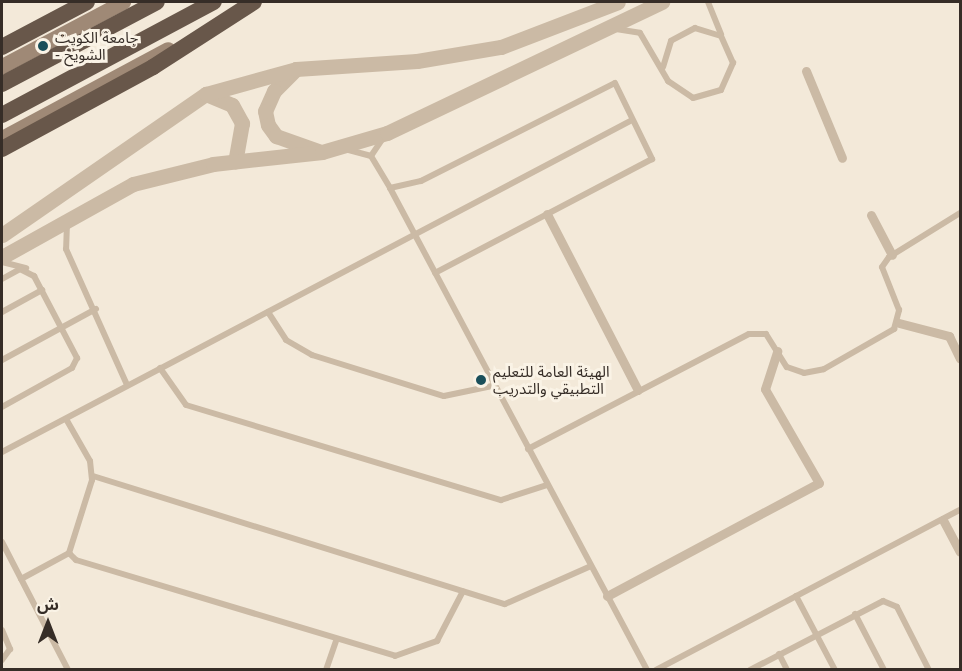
<!DOCTYPE html>
<meta charset="utf-8">
<style>
body{margin:0}
#map{position:relative;width:962px;height:671px;overflow:hidden;background:#f3e9d9;font-family:Helvetica,"Noto Sans Arabic",sans-serif}
div>[style]{position:absolute}
[style*='--x']{left:calc(var(--x)*1px);top:calc(var(--y)*1px);width:calc(var(--w)*1px);rotate:calc(var(--a)*1deg)}
.service>*{height:6px;margin:-3px;padding:0 3px;transform-origin:3px;border-radius:3px;background:#cbbaa5}
.pedestrian>*{height:9px;margin:-4.5px;padding:0 4.5px;transform-origin:4.5px;border-radius:4.5px;background:#cbbaa5}
.tertiary>*{height:15px;margin:-7.5px;padding:0 7.5px;transform-origin:7.5px;border-radius:7.5px;background:#cbbaa5}
.secondary>*{height:15px;margin:-7.5px;padding:0 7.5px;transform-origin:7.5px;border-radius:7.5px;background:#9f8976}
.trunk>*{height:16px;margin:-8px;padding:0 8px;transform-origin:8px;border-radius:8px;background:#68574a}
.trunk-bridge>*{height:16px;margin:-8px;padding:0 8px;transform-origin:8px;border-radius:8px;background:#68574a}
.dots>*{width:16px;height:16px;translate:-50% -50%;box-sizing:border-box;border:3px solid #faf3e6;border-radius:50%}
span{translate:-50% -50%;white-space:nowrap;text-align:center;line-height:1.15;-webkit-text-stroke:6px #faf3e6;paint-order:stroke}
.poi-label{font-size:15px;color:#362d27}
.left{translate:0 -50%;text-align:left}
.frame{position:absolute;inset:0;border:3px solid #362d27;pointer-events:none}
.north{position:absolute;left:18px;top:593px;width:60px;height:60px;-webkit-text-stroke:4px #faf3e6;paint-order:stroke;rotate:0deg;font-size:16px;font-weight:700;line-height:24px;text-align:center;color:#362d27}
.north::after{content:'';display:block;margin:auto;width:21px;height:27px;background:#362d27;clip-path:polygon(50% 0,100% 100%,50% 72%,0 100%)}
</style>
<div id="map">
<div class="service">
<i style="--x:708;--y:2;--w:35;--a:68"></i>
<i style="--x:616;--y:29;--w:24;--a:9"></i>
<i style="--x:640;--y:33;--w:56;--a:59.7"></i>
<i style="--x:668;--y:81;--w:30;--a:34"></i>
<i style="--x:693;--y:98;--w:29;--a:-16"></i>
<i style="--x:721;--y:90;--w:30;--a:-66"></i>
<i style="--x:733;--y:63;--w:30;--a:-114"></i>
<i style="--x:721;--y:36;--w:27;--a:-163"></i>
<i style="--x:695;--y:28;--w:27;--a:152"></i>
<i style="--x:671;--y:41;--w:27;--a:107"></i>
<i style="--x:345;--y:149;--w:27;--a:15"></i>
<i style="--x:371;--y:156;--w:37;--a:59"></i>
<i style="--x:390;--y:188;--w:546;--a:61.93"></i>
<i style="--x:371;--y:156;--w:23;--a:-56"></i>
<i style="--x:390;--y:188;--w:32;--a:-13"></i>
<i style="--x:421;--y:181;--w:217;--a:-26.8"></i>
<i style="--x:615;--y:83;--w:85;--a:64"></i>
<i style="--x:652;--y:159;--w:245;--a:152.3"></i>
<i style="--x:67;--y:223;--w:26;--a:92"></i>
<i style="--x:66;--y:249;--w:149;--a:65.8"></i>
<i style="--x:2;--y:262;--w:25;--a:14"></i>
<i style="--x:2;--y:279;--w:21;--a:-29"></i>
<i style="--x:20;--y:269;--w:16;--a:27"></i>
<i style="--x:34;--y:276;--w:93;--a:62.3"></i>
<i style="--x:77;--y:358;--w:11;--a:117"></i>
<i style="--x:72;--y:368;--w:80;--a:150.9"></i>
<i style="--x:2;--y:312;--w:46;--a:-28.8"></i>
<i style="--x:268;--y:312;--w:33;--a:57"></i>
<i style="--x:286;--y:340;--w:30;--a:30"></i>
<i style="--x:312;--y:355;--w:138;--a:17.3"></i>
<i style="--x:444;--y:396;--w:49;--a:-11.8"></i>
<i style="--x:2;--y:360;--w:107;--a:-28.5"></i>
<i style="--x:160;--y:368;--w:45;--a:54.9"></i>
<i style="--x:186;--y:405;--w:329;--a:16.8"></i>
<i style="--x:501;--y:500;--w:48;--a:-18.1"></i>
<i style="--x:528;--y:449;--w:249;--a:-27.5"></i>
<i style="--x:749;--y:334;--w:17;--a:0"></i>
<i style="--x:766;--y:334;--w:39;--a:58"></i>
<i style="--x:787;--y:367;--w:18;--a:19"></i>
<i style="--x:804;--y:373;--w:20;--a:-11"></i>
<i style="--x:824;--y:369;--w:81;--a:-29.7"></i>
<i style="--x:894;--y:329;--w:20;--a:-75"></i>
<i style="--x:899;--y:310;--w:46;--a:-111.6"></i>
<i style="--x:882;--y:267;--w:12;--a:-55"></i>
<i style="--x:889;--y:257;--w:84;--a:-31.8"></i>
<i style="--x:2;--y:452;--w:712;--a:-27.79"></i>
<i style="--x:93;--y:476;--w:431;--a:17.3"></i>
<i style="--x:505;--y:604;--w:94;--a:-23.8"></i>
<i style="--x:2;--y:542;--w:144;--a:62.7"></i>
<i style="--x:69;--y:553;--w:10;--a:45"></i>
<i style="--x:76;--y:560;--w:333;--a:16.7"></i>
<i style="--x:395;--y:656;--w:45;--a:-19.7"></i>
<i style="--x:437;--y:641;--w:56;--a:-62.5"></i>
<i style="--x:21;--y:579;--w:55;--a:-28.4"></i>
<i style="--x:69;--y:553;--w:77;--a:-72.5"></i>
<i style="--x:92;--y:480;--w:19;--a:-96"></i>
<i style="--x:90;--y:461;--w:48;--a:-119.7"></i>
<i style="--x:796;--y:596;--w:84;--a:62.2"></i>
<i style="--x:855;--y:614;--w:63;--a:62.6"></i>
<i style="--x:2;--y:630;--w:21;--a:67"></i>
<i style="--x:10;--y:649;--w:14;--a:126"></i>
<i style="--x:779;--y:654;--w:18;--a:63"></i>
<i style="--x:326;--y:670;--w:31;--a:-71"></i>
<i style="--x:656;--y:670;--w:344;--a:-27.8"></i>
<i style="--x:750;--y:670;--w:150;--a:-27.4"></i>
<i style="--x:883;--y:601;--w:15;--a:23"></i>
<i style="--x:897;--y:607;--w:71;--a:63.1"></i>
</div>
<div class="pedestrian">
<i style="--x:806;--y:71;--w:94;--a:67.5"></i>
<i style="--x:547;--y:214;--w:198;--a:62.7"></i>
<i style="--x:871;--y:215;--w:45;--a:62.3"></i>
<i style="--x:899;--y:323;--w:52;--a:14.6"></i>
<i style="--x:949;--y:336;--w:25;--a:64"></i>
<i style="--x:943;--y:520;--w:36;--a:62"></i>
<i style="--x:607;--y:596;--w:240;--a:-28.1"></i>
<i style="--x:819;--y:483;--w:108;--a:-119.9"></i>
<i style="--x:765;--y:389;--w:40;--a:-72"></i>
</div>
<div class="tertiary">
<i style="--x:296;--y:69;--w:31;--a:135"></i>
<i style="--x:274;--y:91;--w:22;--a:114"></i>
<i style="--x:265;--y:111;--w:14;--a:78"></i>
<i style="--x:268;--y:125;--w:14;--a:54"></i>
<i style="--x:276;--y:136;--w:45;--a:19.7"></i>
<i style="--x:206;--y:94;--w:28;--a:23"></i>
<i style="--x:232;--y:105;--w:21;--a:61"></i>
<i style="--x:242;--y:123;--w:39;--a:100"></i>
<i style="--x:2;--y:235;--w:248;--a:-34.7"></i>
<i style="--x:206;--y:94;--w:93;--a:-15.5"></i>
<i style="--x:296;--y:69;--w:121;--a:-3.8"></i>
<i style="--x:417;--y:61;--w:85;--a:-9.5"></i>
<i style="--x:501;--y:47;--w:125;--a:-21"></i>
<i style="--x:2;--y:257;--w:150;--a:-29.1"></i>
<i style="--x:133;--y:184;--w:82;--a:-14"></i>
<i style="--x:213;--y:164;--w:110;--a:-6.3"></i>
<i style="--x:322;--y:152;--w:68;--a:-16.3"></i>
<i style="--x:387;--y:133;--w:305;--a:-25.5"></i>
</div>
<div class="secondary">
<i style="--x:2;--y:66;--w:137;--a:-27.9"></i>
<i style="--x:2;--y:138;--w:188;--a:-28.2"></i>
</div>
<div class="trunk">
<i style="--x:2;--y:47;--w:96;--a:-27.9"></i>
<i style="--x:2;--y:84;--w:175;--a:-27.9"></i>
<i style="--x:2;--y:115;--w:240;--a:-28.1"></i>
</div>
<div class="trunk-bridge">
<i style="--x:2;--y:149;--w:172;--a:-28.5"></i>
<i style="--x:153;--y:67;--w:120;--a:-32.8"></i>
</div>
<div class="dots">
<i style="left:43px;top:46px;background:#1a4f5a"></i>
<i style="left:481px;top:380px;background:#1a4f5a"></i>
</div>
<div class="poi-label">
<span class="left" style="left:55px;top:46px">جامعة الكويت<br>- الشويخ</span>
<span class="left" style="left:493px;top:380px">الهيئة العامة للتعليم<br>التطبيقي والتدريب</span>
</div>
<div class="frame"></div>
<div class="north">ش</div>
</div>
